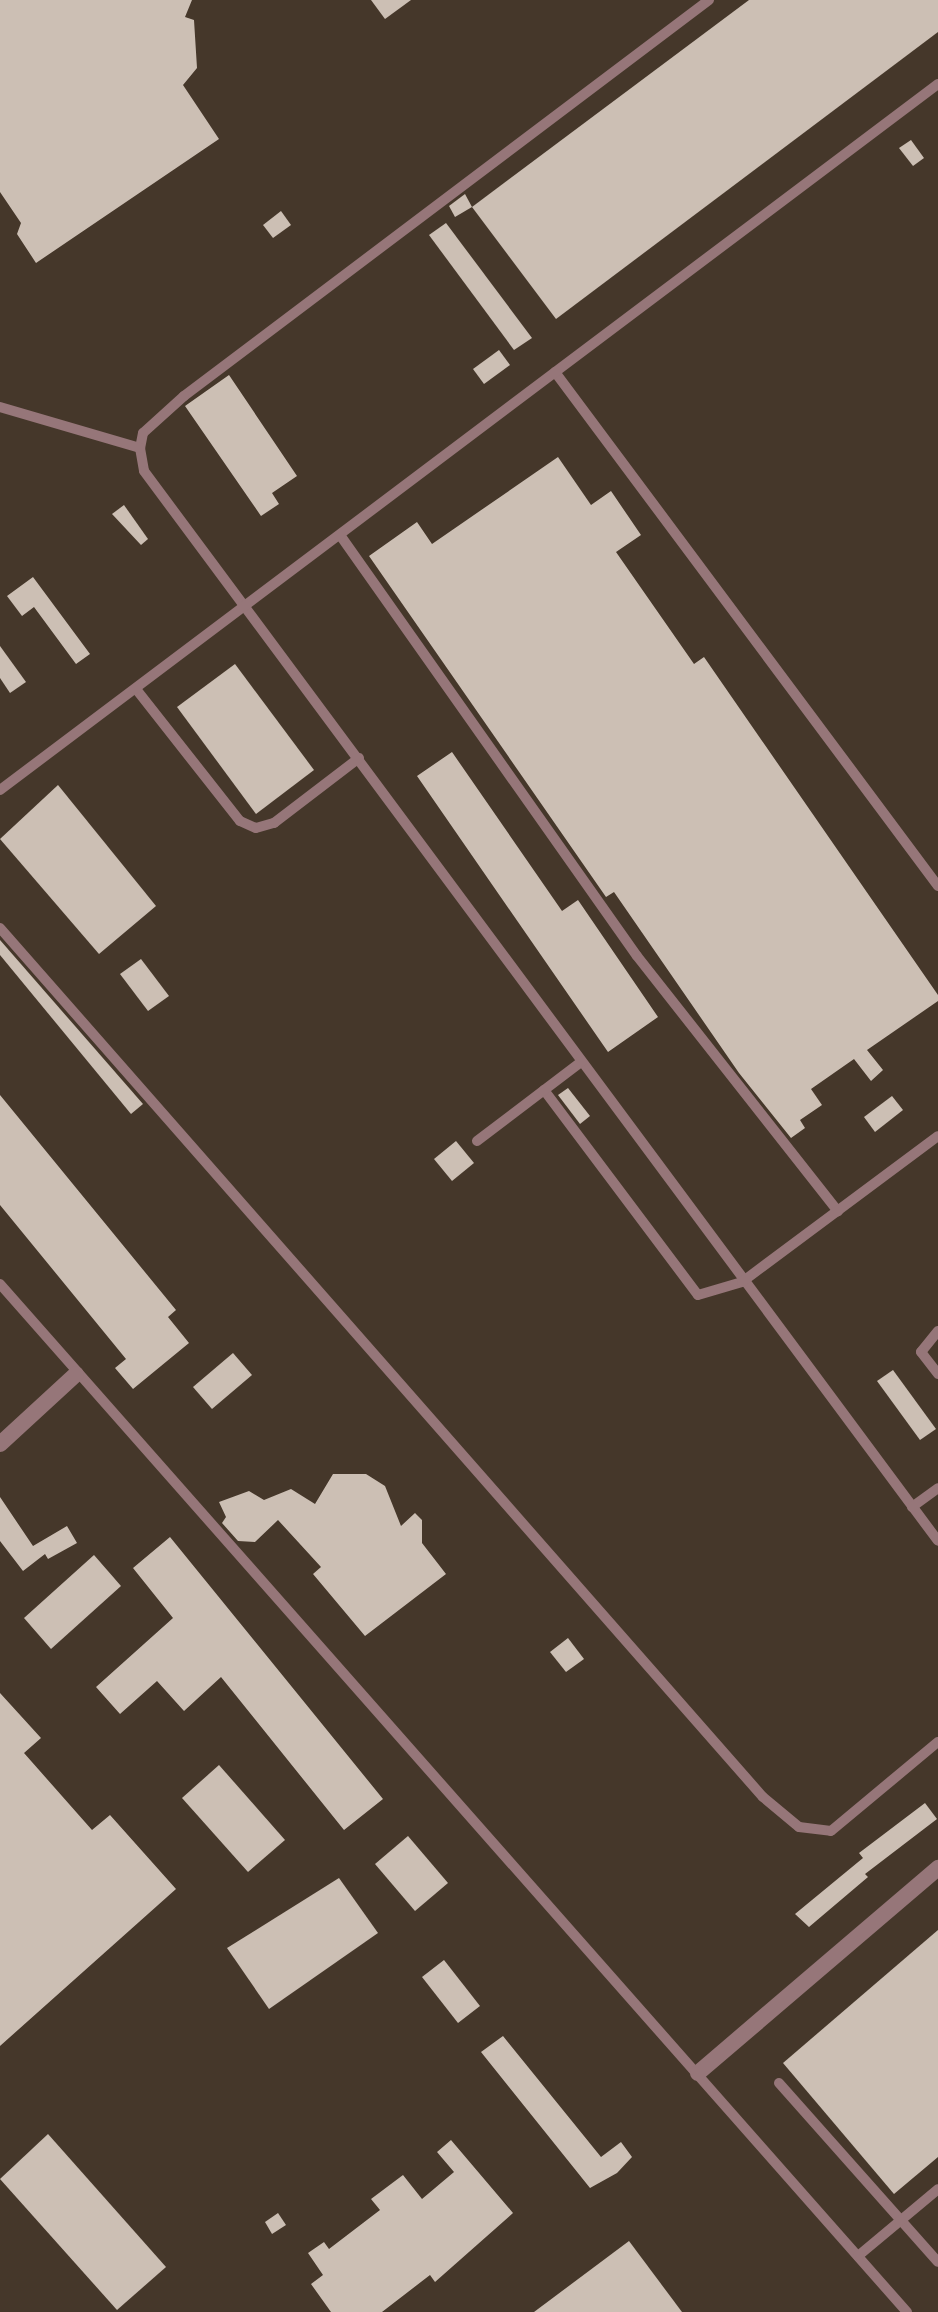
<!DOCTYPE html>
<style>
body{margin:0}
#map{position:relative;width:938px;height:2312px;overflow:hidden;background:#382e25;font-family:Ubuntu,sans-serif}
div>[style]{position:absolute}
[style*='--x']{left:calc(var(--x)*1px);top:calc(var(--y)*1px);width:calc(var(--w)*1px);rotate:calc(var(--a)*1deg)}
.built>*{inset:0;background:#45372a}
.building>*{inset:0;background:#ccbfb4}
.lane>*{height:10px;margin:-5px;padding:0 5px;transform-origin:5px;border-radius:5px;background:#967679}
.street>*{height:16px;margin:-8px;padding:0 8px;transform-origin:8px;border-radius:8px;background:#967679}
span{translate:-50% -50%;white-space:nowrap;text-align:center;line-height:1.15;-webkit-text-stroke:8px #2e241c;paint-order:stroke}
</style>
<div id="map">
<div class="built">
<i style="clip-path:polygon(0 0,938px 0,938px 2312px,0 2312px)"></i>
</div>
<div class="building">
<i style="clip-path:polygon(0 0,192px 0,185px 17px,194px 20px,197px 68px,183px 85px,219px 139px,36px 263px,17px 234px,21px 223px,0 192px)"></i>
<i style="clip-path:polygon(371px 0,411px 0,385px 19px)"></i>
<i style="clip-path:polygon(749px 0,938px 0,938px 32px,556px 319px,472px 207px)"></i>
<i style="clip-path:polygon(911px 140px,924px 158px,913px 166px,899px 148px)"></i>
<i style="clip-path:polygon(465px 194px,472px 207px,455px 217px,449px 206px)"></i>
<i style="clip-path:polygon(281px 211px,291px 225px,273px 238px,263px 225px)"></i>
<i style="clip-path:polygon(446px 223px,532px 338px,514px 350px,429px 235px)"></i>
<i style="clip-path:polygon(499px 350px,510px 365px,484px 384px,473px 369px)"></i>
<i style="clip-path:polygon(229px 375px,297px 476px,272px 493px,279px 504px,261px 516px,185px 406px)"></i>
<i style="clip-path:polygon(558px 457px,591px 505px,611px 491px,641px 535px,616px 552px,694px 664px,704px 657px,938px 995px,938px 1001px,867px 1050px,883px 1070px,871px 1081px,854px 1059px,811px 1089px,822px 1105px,800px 1120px,805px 1128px,791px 1138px,739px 1073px,614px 892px,606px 897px,369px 556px,417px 522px,432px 544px)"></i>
<i style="clip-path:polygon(124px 505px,148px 539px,141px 545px,112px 514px)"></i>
<i style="clip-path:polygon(33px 577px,90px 654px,76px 664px,34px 607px,22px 616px,7px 596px)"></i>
<i style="clip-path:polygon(0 646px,26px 682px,10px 693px,0 678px)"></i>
<i style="clip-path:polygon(235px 664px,314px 770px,256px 814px,177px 707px)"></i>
<i style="clip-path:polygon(452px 752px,562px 911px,578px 900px,658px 1017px,608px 1052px,417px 776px)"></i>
<i style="clip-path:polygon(58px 785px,156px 906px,99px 954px,0 839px)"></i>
<i style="clip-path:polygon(0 940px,143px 1104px,131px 1114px,0 955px)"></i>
<i style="clip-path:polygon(141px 959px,169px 996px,148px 1011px,120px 974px)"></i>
<i style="clip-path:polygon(568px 1088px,590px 1116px,580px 1124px,558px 1095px)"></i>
<i style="clip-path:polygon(0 1095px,176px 1310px,168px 1317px,189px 1343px,133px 1389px,115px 1368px,126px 1359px,0 1205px)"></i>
<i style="clip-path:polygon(892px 1096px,903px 1110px,875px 1132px,864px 1117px)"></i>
<i style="clip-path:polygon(456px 1141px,474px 1163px,452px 1181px,434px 1159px)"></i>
<i style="clip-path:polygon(233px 1353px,252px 1375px,212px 1409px,193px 1387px)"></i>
<i style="clip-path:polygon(893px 1370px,936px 1429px,920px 1440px,877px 1381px)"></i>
<i style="clip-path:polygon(333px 1474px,366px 1474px,385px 1486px,401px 1526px,415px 1513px,422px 1520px,422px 1543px,446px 1574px,365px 1636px,313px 1574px,321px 1567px,278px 1520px,255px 1542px,238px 1541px,222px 1523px,226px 1517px,219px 1502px,249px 1491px,264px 1500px,291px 1489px,315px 1504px)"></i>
<i style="clip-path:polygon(0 1497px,33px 1546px,67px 1526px,77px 1543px,48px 1559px,45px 1554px,23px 1571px,0 1541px)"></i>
<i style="clip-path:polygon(170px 1537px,383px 1799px,344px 1830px,221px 1677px,184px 1711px,157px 1681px,120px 1714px,96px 1687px,173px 1618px,133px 1568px)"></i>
<i style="clip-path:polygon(94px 1555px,121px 1586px,51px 1649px,24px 1618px)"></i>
<i style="clip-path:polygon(568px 1638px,584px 1659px,566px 1672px,550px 1652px)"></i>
<i style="clip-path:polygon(0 1693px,41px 1738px,24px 1753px,92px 1830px,110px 1815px,176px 1889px,0 2046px)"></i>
<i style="clip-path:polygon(219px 1765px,285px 1840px,248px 1872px,182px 1798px)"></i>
<i style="clip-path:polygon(925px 1803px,937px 1819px,865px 1874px,868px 1877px,809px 1927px,795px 1914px,863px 1858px,859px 1853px)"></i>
<i style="clip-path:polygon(408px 1836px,448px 1883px,415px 1911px,375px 1864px)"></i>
<i style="clip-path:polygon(339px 1878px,378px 1933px,269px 2009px,227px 1948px)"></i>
<i style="clip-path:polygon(938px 1930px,938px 2157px,894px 2194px,783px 2063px)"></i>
<i style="clip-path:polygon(444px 1960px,480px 2006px,458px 2023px,422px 1977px)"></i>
<i style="clip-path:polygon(503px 2036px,601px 2157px,621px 2142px,632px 2157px,617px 2173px,590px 2188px,481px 2052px)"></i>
<i style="clip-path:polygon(48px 2134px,166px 2267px,117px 2310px,0 2179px)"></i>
<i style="clip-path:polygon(451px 2140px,513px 2213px,435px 2282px,430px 2275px,382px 2312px,331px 2312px,311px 2284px,323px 2275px,308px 2253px,324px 2242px,329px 2249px,380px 2210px,371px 2199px,403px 2175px,422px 2199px,454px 2172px,437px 2152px)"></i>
<i style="clip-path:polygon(278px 2213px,286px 2225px,272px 2234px,265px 2222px)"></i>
<i style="clip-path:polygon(629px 2241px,682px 2312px,534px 2312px)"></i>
</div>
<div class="lane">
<i style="--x:709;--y:0;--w:658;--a:142.97"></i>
<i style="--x:184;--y:396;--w:55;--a:137.9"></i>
<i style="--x:143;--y:433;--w:15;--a:101"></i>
<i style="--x:140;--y:448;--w:23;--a:80"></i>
<i style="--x:144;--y:471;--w:1332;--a:53.42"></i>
<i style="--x:555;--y:372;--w:641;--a:53.31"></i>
<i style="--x:0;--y:407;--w:146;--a:16.3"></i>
<i style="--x:340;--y:535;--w:515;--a:54.8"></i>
<i style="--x:637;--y:956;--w:325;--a:51.8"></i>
<i style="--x:136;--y:689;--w:168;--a:51.8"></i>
<i style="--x:240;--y:821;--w:17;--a:24"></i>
<i style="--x:256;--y:828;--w:19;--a:-16"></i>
<i style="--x:274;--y:823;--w:107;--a:-37.4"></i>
<i style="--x:0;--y:790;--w:1174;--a:-36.97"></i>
<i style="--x:0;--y:928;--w:1156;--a:48.72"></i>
<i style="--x:763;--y:1797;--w:47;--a:39.8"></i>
<i style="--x:799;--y:1827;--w:32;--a:7"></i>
<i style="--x:831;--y:1831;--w:139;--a:-39.8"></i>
<i style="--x:544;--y:1090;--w:256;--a:53.1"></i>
<i style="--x:698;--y:1295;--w:46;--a:-16.5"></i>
<i style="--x:742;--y:1282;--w:244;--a:-36.7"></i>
<i style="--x:477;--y:1141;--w:131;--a:-37.2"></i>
<i style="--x:0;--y:1284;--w:1371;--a:48.58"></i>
<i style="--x:938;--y:1331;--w:27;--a:129"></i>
<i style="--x:921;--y:1352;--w:28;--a:52"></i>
<i style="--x:912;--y:1507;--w:32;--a:-36"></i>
<i style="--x:779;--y:2083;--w:239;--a:48.4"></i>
<i style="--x:858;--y:2256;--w:104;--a:-39.9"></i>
</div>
<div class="street">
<i style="--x:0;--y:1444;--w:103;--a:-42.6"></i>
<i style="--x:698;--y:2073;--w:316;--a:-40.5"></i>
</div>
</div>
